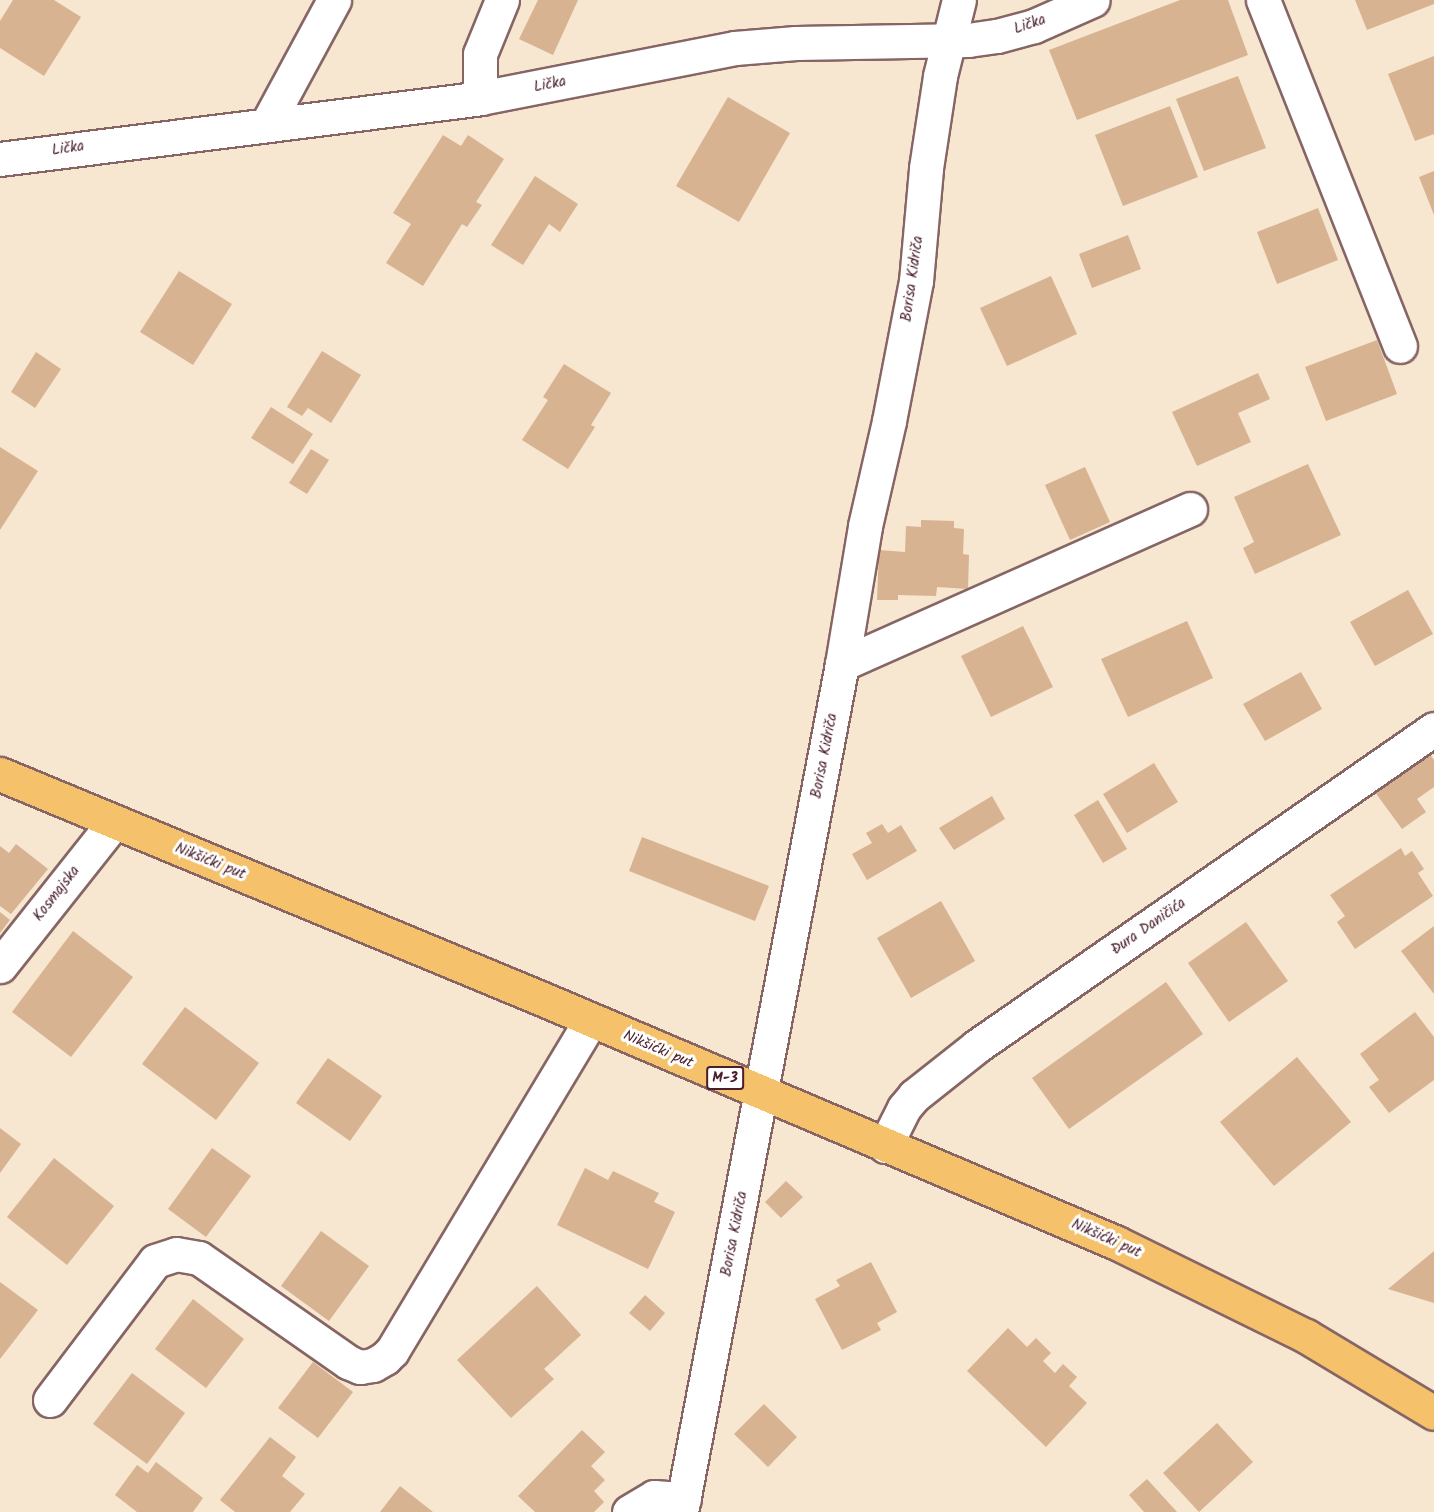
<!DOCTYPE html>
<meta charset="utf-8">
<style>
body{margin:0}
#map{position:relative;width:1434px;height:1512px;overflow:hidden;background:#f7e6d0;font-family:Kalam,sans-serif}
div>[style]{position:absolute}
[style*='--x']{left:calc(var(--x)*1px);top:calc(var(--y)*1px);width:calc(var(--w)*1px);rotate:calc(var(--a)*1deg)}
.building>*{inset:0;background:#d7b391}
.roads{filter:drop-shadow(2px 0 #876565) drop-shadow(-2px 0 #876565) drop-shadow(0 2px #876565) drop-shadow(0 -2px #876565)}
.minor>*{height:33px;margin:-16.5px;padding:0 16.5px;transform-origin:16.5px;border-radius:16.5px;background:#fff}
.major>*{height:33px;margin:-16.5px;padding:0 16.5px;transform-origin:16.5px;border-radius:16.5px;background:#f5c16b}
span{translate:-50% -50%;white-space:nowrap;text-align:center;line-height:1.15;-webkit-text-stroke:6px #fff;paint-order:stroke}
.shield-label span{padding:2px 4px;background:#fff;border:2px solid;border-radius:4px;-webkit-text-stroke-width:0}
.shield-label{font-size:14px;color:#4a1f2b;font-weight:700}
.street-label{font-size:15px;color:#4a1f2b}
</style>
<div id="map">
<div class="building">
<i style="clip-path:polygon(13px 0,54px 0,81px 17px,44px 76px,0 48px,0 21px)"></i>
<i style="clip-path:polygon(538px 0,578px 0,553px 55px,519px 39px)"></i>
<i style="clip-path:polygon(1180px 0,1228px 0,1248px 55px,1077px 120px,1049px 50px)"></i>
<i style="clip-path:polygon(1355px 0,1434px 0,1434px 4px,1367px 30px)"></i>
<i style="clip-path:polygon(1434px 56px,1434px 134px,1415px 141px,1388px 74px)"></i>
<i style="clip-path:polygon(1238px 76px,1266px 148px,1204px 171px,1176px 99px)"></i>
<i style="clip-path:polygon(728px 97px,790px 133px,739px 222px,676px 186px)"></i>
<i style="clip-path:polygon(1170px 106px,1198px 177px,1123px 206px,1095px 135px)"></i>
<i style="clip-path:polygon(443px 135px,461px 146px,468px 135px,504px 159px,476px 202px,482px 205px,467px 227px,462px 224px,423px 286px,386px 263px,411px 224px,393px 213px)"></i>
<i style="clip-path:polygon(1434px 171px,1434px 215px,1419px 177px)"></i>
<i style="clip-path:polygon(535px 176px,578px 204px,560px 232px,549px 224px,523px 265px,491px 245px)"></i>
<i style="clip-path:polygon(1318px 208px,1338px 260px,1277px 284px,1257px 232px)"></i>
<i style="clip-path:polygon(1128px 235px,1141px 269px,1092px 288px,1079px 254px)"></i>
<i style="clip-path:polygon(179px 271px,232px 304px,193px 365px,140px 332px)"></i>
<i style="clip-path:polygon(1051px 276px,1077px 334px,1007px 366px,980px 308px)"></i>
<i style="clip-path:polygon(1377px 340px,1397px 394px,1326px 421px,1305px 367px)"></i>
<i style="clip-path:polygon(322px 351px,361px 375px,331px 423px,308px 408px,302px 416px,287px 407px)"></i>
<i style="clip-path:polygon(36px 352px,61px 369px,35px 408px,11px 392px)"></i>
<i style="clip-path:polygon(564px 364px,611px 393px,591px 425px,595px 427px,568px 469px,522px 440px,548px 400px,543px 397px)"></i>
<i style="clip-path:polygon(1258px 373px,1270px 399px,1238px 413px,1251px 442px,1197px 466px,1172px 412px)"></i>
<i style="clip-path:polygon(271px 407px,313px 434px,293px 464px,251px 438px)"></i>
<i style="clip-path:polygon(0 447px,38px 471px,0 530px)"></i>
<i style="clip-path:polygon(311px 449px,329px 460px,307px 494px,289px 483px)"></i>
<i style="clip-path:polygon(1308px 464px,1341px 535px,1255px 574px,1243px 548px,1254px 542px,1234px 497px)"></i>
<i style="clip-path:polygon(1085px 467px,1110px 522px,1070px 540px,1045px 485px)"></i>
<i style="clip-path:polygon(921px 520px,954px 521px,954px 528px,964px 529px,963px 554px,969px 555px,968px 589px,937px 587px,936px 596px,898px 595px,898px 600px,877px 600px,879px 550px,905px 552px,906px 526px,921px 527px)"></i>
<i style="clip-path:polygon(1408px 590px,1433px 634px,1375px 666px,1350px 622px)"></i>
<i style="clip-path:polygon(1187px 621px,1213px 678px,1128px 717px,1101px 659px)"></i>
<i style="clip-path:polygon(1023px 626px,1053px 687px,991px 717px,961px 656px)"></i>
<i style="clip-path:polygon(1301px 672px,1322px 709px,1265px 741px,1243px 704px)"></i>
<i style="clip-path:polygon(1426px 749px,1434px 760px,1434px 787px,1417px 799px,1426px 812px,1402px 829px,1372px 788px)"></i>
<i style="clip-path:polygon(1154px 763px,1178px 802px,1127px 833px,1103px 794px)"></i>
<i style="clip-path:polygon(992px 796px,1005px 819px,954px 850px,939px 828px)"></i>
<i style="clip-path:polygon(1098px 800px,1127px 849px,1103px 863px,1074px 815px)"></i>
<i style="clip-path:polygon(882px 824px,888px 833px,901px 825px,917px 851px,867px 880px,852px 854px,872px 843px,866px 833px)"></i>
<i style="clip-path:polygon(642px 837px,769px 886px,755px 921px,629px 871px)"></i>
<i style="clip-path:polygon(16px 844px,48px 869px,11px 914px,0 906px,0 846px,9px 853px)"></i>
<i style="clip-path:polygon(1401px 848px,1405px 856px,1412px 851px,1424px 869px,1418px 873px,1433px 896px,1355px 949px,1337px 922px,1345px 916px,1330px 895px)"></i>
<i style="clip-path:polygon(941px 901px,975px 961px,911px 998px,877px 938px)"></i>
<i style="clip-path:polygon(0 912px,10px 920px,0 933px)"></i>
<i style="clip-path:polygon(1246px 922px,1288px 981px,1229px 1022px,1188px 963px)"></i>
<i style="clip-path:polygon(1434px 926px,1434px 994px,1401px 951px)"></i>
<i style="clip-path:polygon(73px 931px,133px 977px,71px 1057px,12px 1012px)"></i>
<i style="clip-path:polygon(1166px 982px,1203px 1034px,1069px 1129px,1032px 1078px)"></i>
<i style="clip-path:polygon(185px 1007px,259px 1063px,216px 1120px,142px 1064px)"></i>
<i style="clip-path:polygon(1415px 1012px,1434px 1037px,1434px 1080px,1389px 1113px,1369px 1087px,1379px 1080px,1360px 1054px)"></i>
<i style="clip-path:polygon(1297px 1057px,1351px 1122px,1274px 1186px,1220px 1122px)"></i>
<i style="clip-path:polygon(328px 1058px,382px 1096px,350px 1141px,296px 1103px)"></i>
<i style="clip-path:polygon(0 1128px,21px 1144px,0 1173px)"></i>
<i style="clip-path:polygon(212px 1148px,251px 1176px,206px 1237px,168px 1209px)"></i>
<i style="clip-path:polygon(54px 1158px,114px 1206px,67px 1265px,7px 1217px)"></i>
<i style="clip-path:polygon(585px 1168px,608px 1180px,613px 1171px,659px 1193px,654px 1202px,675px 1212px,648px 1269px,557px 1225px)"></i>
<i style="clip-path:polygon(786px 1181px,803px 1197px,781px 1218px,765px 1202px)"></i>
<i style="clip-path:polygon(321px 1231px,369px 1266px,329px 1321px,281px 1286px)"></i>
<i style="clip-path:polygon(1434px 1251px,1434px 1303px,1388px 1289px)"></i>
<i style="clip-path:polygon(871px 1262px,897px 1312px,877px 1323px,881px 1330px,842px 1350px,815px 1299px,840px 1286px,836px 1280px)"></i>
<i style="clip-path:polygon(0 1282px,38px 1310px,0 1359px)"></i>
<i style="clip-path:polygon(537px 1286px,581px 1335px,544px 1369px,554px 1379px,511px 1418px,457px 1360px)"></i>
<i style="clip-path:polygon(645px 1295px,665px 1313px,650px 1331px,629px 1313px)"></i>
<i style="clip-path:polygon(193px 1299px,244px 1339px,206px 1388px,155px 1349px)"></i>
<i style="clip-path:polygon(1008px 1328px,1027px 1347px,1036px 1338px,1051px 1353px,1043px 1361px,1055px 1373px,1063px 1364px,1077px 1377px,1069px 1386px,1087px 1403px,1046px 1447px,967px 1371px)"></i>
<i style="clip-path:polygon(313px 1362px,353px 1392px,318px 1438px,278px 1408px)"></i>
<i style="clip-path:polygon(132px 1373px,185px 1413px,147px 1464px,93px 1424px)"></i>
<i style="clip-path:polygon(764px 1404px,797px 1437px,768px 1467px,734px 1434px)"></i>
<i style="clip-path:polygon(1217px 1423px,1253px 1462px,1199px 1512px,1163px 1473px)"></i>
<i style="clip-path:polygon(582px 1430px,605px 1452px,591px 1466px,605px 1480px,594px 1491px,604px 1502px,594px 1512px,535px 1512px,518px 1496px)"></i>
<i style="clip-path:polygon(270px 1437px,296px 1457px,282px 1476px,305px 1494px,290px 1512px,235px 1512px,220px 1500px)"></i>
<i style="clip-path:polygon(156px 1462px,203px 1498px,193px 1512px,137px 1512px,115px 1495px,137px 1465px,148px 1473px)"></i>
<i style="clip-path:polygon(1147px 1479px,1177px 1512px,1144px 1512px,1129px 1495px)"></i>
<i style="clip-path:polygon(400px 1486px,433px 1512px,380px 1512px)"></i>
</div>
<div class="roads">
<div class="minor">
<i style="--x:1263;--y:0;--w:372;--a:68.4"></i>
<i style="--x:480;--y:98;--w:44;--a:-90"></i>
<i style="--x:480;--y:54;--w:58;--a:-67.8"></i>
<i style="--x:267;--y:124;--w:141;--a:-61.6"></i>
<i style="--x:0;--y:159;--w:484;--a:-7.2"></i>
<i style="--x:480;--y:98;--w:260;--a:-11.1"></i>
<i style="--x:735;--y:48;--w:61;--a:-4.7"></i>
<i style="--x:796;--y:43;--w:172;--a:-1"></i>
<i style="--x:968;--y:40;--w:29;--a:-8"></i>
<i style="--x:997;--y:36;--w:38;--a:-15"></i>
<i style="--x:1034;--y:26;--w:64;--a:-23.8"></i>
<i style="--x:842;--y:664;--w:381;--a:-24"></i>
<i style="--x:0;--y:966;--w:184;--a:-51.6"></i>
<i style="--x:885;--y:1146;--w:42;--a:-63.4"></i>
<i style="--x:904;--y:1108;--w:16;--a:-50"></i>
<i style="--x:914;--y:1096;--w:80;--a:-38.4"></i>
<i style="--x:977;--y:1046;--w:556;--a:-34.75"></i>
<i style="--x:50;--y:1400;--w:174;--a:-52.9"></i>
<i style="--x:155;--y:1261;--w:22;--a:-18"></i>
<i style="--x:176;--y:1254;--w:23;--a:10"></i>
<i style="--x:199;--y:1258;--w:182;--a:34.9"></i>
<i style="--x:348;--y:1362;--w:13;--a:23"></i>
<i style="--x:360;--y:1367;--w:13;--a:-9"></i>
<i style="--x:373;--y:1365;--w:14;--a:-30"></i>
<i style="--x:385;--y:1358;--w:10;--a:-45"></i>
<i style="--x:392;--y:1351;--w:386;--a:-59"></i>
<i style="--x:629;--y:1512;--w:29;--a:-31"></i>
<i style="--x:654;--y:1497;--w:30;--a:4"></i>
<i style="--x:681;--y:1512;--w:863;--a:-79.25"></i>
<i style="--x:842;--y:664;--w:140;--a:-80.5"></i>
<i style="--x:865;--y:526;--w:108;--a:-77.1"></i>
<i style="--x:889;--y:421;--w:143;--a:-79.1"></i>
<i style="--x:916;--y:281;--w:113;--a:-84.9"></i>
<i style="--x:926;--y:168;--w:93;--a:-81.3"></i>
<i style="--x:940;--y:76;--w:78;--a:-76"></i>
</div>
<div class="major">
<i style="--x:0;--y:774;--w:590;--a:22.52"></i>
<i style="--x:545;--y:1000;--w:621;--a:23.02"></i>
<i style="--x:1117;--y:1243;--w:211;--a:26.2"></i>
<i style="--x:1306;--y:1336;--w:149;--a:31"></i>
</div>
</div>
<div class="shield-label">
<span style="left:725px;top:1078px">M-3</span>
</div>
<div class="street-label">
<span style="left:1030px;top:25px;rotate:-19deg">Lička</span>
<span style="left:550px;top:85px;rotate:-11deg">Lička</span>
<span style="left:68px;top:149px;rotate:-8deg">Lička</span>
<span style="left:913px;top:279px;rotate:-82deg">Borisa Kidriča</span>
<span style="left:825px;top:756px;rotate:-79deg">Borisa Kidriča</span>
<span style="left:210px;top:862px;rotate:22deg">Nikšićki put</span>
<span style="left:57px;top:894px;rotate:-52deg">Kosmajska</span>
<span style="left:1149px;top:927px;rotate:-35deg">Đura Daničića</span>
<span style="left:658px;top:1050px;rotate:23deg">Nikšićki put</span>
<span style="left:735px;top:1234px;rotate:-79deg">Borisa Kidriča</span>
<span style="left:1106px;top:1239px;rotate:24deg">Nikšićki put</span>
</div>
</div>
